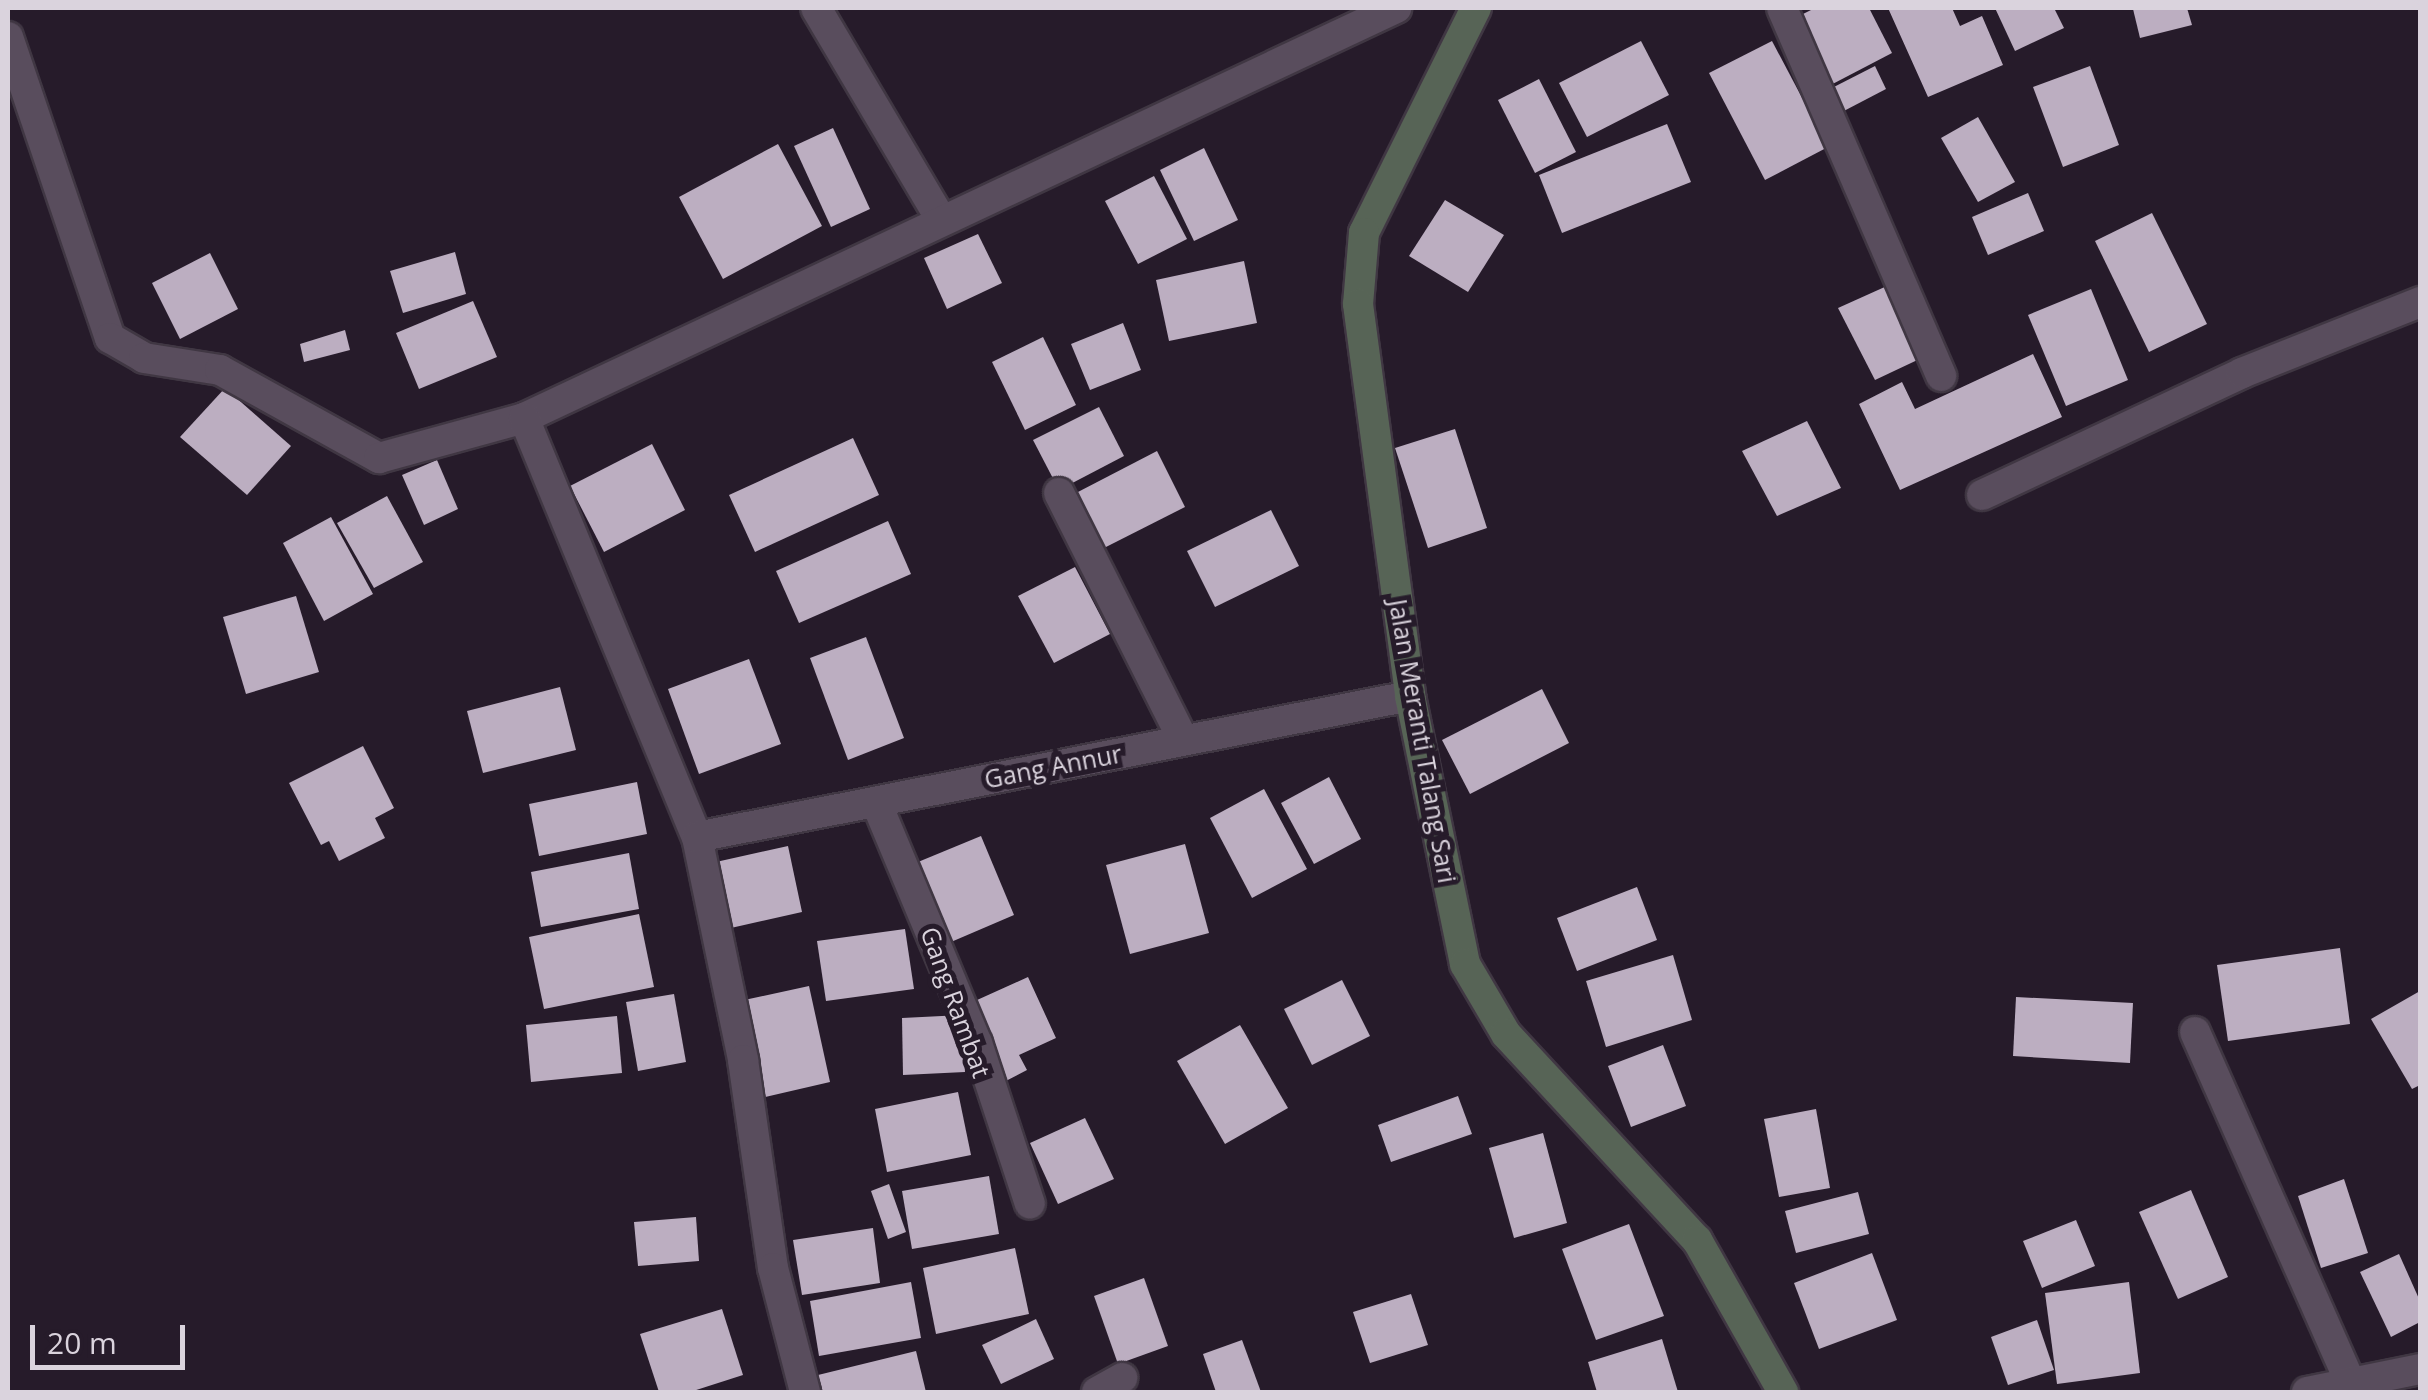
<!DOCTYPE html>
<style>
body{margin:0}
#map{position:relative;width:2428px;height:1400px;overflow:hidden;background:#261b2a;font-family:"Open Sans",sans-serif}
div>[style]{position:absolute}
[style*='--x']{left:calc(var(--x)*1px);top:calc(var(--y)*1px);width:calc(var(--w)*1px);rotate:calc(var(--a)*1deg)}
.building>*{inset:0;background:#bcaec1}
.roads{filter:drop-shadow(2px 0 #403743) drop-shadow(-2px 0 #403743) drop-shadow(0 2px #403743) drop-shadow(0 -2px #403743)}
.street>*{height:30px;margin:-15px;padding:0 15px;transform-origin:15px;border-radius:15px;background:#594d5d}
.secondary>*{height:30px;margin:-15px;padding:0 15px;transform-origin:15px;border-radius:15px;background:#576456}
span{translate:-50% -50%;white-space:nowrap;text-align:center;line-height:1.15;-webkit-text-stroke:10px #261b2a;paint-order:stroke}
.street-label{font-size:25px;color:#dad3dd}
.frame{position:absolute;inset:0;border:10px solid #dad3dd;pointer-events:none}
.scale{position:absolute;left:30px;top:1325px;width:155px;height:45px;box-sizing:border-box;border:5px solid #dad3dd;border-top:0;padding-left:12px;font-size:30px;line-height:35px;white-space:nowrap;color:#dad3dd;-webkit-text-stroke:8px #261b2a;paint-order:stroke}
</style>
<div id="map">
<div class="building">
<i style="clip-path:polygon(1815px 8px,1869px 8px,1892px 53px,1823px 89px,1789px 21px)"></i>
<i style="clip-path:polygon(1888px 8px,1952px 8px,1960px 26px,1982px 16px,2003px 65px,1928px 97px)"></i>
<i style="clip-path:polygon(1995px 8px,2054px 8px,2064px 28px,2015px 51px)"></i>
<i style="clip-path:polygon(2187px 8px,2192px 25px,2140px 38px,2133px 9px)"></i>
<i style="clip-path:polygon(1641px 41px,1669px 95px,1587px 137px,1559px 83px)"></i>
<i style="clip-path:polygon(1772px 41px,1828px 147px,1765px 180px,1709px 73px)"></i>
<i style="clip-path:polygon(1875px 66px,1886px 89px,1840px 113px,1828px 90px)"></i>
<i style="clip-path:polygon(2090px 66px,2119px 145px,2063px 167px,2033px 87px)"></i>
<i style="clip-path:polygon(1539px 79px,1576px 152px,1535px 173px,1498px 100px)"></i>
<i style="clip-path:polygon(1978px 117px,2015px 182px,1978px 202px,1941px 138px)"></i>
<i style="clip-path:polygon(1667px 124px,1691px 182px,1562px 233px,1539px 175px)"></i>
<i style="clip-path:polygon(833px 128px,870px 209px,831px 227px,794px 146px)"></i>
<i style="clip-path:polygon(778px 144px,822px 226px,723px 279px,679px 197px)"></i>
<i style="clip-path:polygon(1204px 148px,1238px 220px,1194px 241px,1160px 170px)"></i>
<i style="clip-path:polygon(1154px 176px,1187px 239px,1138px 264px,1105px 201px)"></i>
<i style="clip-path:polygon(2028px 193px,2044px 231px,1988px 255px,1972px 217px)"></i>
<i style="clip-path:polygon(1445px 200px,1504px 235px,1468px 292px,1409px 256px)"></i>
<i style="clip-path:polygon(2152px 213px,2207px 324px,2149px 352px,2095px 241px)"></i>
<i style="clip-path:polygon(978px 234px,1002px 283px,947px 309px,924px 258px)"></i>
<i style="clip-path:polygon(455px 252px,466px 294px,403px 313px,390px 271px)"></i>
<i style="clip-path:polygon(210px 253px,238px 309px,180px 339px,152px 283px)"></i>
<i style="clip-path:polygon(1244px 261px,1257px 323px,1169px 341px,1156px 280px)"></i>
<i style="clip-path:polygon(1898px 281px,1928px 355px,1875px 380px,1838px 308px)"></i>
<i style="clip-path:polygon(2091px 289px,2128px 380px,2066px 406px,2028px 315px)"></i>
<i style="clip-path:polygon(473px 301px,497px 357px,419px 389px,396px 333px)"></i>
<i style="clip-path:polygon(1123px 323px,1141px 370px,1090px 390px,1071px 344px)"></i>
<i style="clip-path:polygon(345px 330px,350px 350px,304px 362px,300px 344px)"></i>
<i style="clip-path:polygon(1043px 337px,1076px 405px,1025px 430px,992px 362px)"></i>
<i style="clip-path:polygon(2033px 354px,2062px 417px,1900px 490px,1859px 404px,1902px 382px,1915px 409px)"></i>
<i style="clip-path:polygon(225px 388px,291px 446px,247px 495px,180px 437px)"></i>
<i style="clip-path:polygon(1099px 407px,1124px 456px,1059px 490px,1033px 440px)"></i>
<i style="clip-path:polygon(1807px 421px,1841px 488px,1777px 516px,1742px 451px)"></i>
<i style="clip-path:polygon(1455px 429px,1487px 528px,1428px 548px,1395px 448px)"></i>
<i style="clip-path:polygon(853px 438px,879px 495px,755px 552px,729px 495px)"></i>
<i style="clip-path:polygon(652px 444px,685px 510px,604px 552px,570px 486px)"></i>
<i style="clip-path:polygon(1157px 451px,1185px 507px,1104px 548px,1076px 493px)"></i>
<i style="clip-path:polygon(437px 460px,458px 509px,424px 525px,402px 475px)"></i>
<i style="clip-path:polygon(387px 496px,423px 562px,374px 588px,337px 523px)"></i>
<i style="clip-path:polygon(1271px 510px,1299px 566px,1215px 607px,1187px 551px)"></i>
<i style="clip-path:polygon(331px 517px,373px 594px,324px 621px,283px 543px)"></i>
<i style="clip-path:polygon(888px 521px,911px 574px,799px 623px,776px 571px)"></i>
<i style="clip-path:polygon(1075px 567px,1110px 634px,1054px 663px,1018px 596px)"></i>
<i style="clip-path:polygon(296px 596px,319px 672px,246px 694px,223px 617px)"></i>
<i style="clip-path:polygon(866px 637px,904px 738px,848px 760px,810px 658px)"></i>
<i style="clip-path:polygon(749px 659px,781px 744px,699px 774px,668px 689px)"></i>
<i style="clip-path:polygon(560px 687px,576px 750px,483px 773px,467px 711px)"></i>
<i style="clip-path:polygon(1542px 689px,1569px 743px,1470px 794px,1442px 740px)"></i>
<i style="clip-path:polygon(363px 746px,394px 808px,375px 818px,385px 838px,339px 861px,329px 841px,321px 845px,289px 783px)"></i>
<i style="clip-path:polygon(1329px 777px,1361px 839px,1314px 864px,1281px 803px)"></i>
<i style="clip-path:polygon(637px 782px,647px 834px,539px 856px,529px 804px)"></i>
<i style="clip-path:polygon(1264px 789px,1307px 869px,1252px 898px,1210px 818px)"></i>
<i style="clip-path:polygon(981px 836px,1014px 915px,951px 942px,918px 862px)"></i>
<i style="clip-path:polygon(1185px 844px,1209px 933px,1130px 954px,1106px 865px)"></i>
<i style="clip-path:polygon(788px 846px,802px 912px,722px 930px,707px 864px)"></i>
<i style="clip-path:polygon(629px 853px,639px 909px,541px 927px,531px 872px)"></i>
<i style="clip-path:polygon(1637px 887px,1657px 940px,1577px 971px,1557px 918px)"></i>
<i style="clip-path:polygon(639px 914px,654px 987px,544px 1009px,529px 937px)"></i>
<i style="clip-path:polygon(905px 929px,914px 989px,826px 1001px,817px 941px)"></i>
<i style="clip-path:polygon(2340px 948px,2350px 1024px,2228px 1041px,2217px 965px)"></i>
<i style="clip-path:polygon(1673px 955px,1692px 1020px,1606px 1047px,1586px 981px)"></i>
<i style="clip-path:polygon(1028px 977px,1056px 1038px,1019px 1055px,1027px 1070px,998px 1085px,966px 1005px)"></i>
<i style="clip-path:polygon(1342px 980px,1370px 1036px,1312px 1065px,1284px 1009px)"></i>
<i style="clip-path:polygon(809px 986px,830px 1082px,757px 1099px,735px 1002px)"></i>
<i style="clip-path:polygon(2420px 991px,2420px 1085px,2412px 1089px,2371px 1019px)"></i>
<i style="clip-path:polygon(674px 994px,686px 1062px,638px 1071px,626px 1002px)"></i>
<i style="clip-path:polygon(2016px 997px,2133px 1003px,2130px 1063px,2013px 1056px)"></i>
<i style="clip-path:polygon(962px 1015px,965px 1072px,903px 1075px,902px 1018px)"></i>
<i style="clip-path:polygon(617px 1016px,622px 1073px,531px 1082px,526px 1025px)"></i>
<i style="clip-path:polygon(1240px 1025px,1288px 1108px,1225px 1144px,1177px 1061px)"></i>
<i style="clip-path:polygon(1663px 1045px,1686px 1106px,1631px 1127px,1608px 1066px)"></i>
<i style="clip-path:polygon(958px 1092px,971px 1155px,887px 1172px,875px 1109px)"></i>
<i style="clip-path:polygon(1458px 1096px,1472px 1134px,1391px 1162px,1378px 1125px)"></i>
<i style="clip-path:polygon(1816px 1109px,1830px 1188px,1779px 1197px,1764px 1119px)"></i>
<i style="clip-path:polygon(1085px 1118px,1114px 1179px,1058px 1204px,1030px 1143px)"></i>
<i style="clip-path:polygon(1543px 1133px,1567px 1223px,1514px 1238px,1489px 1148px)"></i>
<i style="clip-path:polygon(989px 1176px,999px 1234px,912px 1249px,902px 1191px)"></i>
<i style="clip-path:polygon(2344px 1179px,2368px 1253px,2321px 1268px,2298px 1196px)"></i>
<i style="clip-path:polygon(889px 1184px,906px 1232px,888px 1239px,871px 1191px)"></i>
<i style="clip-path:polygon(2191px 1190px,2228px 1277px,2178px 1299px,2139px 1212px)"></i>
<i style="clip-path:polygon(1858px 1192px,1869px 1234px,1796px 1253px,1785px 1211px)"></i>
<i style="clip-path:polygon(696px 1217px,699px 1261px,638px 1266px,634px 1222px)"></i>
<i style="clip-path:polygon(2076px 1220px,2095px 1266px,2042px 1288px,2023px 1241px)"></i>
<i style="clip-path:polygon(1629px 1224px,1664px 1316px,1596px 1340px,1562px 1249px)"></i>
<i style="clip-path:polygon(873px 1228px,880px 1283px,802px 1295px,793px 1240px)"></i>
<i style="clip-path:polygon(1015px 1248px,1029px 1314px,936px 1334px,923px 1268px)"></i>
<i style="clip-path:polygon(1872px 1253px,1897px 1320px,1819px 1349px,1794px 1283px)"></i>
<i style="clip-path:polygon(2399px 1254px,2420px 1301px,2420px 1322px,2391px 1337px,2360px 1272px)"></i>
<i style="clip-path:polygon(1144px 1278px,1168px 1346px,1118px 1364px,1094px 1296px)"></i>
<i style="clip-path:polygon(911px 1282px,921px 1338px,819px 1356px,810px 1301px)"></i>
<i style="clip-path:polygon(2129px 1282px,2140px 1373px,2057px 1384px,2045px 1293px)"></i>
<i style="clip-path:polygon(1411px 1294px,1428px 1345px,1370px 1363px,1353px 1312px)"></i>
<i style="clip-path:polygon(722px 1309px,743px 1375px,690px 1392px,659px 1392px,640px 1334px)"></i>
<i style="clip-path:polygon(1036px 1319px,1054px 1359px,1001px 1384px,982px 1345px)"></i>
<i style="clip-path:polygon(2037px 1320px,2054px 1370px,2008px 1385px,1991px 1337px)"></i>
<i style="clip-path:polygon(1662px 1339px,1678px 1392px,1597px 1392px,1588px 1362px)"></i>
<i style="clip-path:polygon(1242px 1340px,1261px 1392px,1216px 1392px,1203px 1354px)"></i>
<i style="clip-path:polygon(916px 1351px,926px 1392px,823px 1392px,818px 1375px)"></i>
</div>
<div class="roads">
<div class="street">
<i style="--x:816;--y:8;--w:247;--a:59.4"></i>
<i style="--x:1782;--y:8;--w:401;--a:66.6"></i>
<i style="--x:8;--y:37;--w:318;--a:71.3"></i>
<i style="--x:110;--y:338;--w:39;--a:30"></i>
<i style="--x:144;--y:358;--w:77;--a:9"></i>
<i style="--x:220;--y:370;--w:182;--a:29"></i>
<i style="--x:379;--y:458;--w:150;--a:-15.4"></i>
<i style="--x:524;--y:418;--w:964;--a:-25.18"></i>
<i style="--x:524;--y:418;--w:453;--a:67.6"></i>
<i style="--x:697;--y:837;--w:228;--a:78.3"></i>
<i style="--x:743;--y:1060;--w:210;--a:81.8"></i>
<i style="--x:773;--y:1268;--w:128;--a:75.5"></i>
<i style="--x:1059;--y:493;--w:276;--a:63.3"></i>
<i style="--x:1982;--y:495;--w:287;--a:-25.1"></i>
<i style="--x:2242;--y:373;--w:192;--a:-21.7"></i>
<i style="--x:876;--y:802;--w:261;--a:67.3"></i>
<i style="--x:977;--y:1043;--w:169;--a:71.8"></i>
<i style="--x:697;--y:837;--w:727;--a:-11.19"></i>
<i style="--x:2195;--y:1032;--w:385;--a:66.1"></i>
<i style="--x:1097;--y:1392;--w:29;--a:-29"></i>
<i style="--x:2307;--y:1392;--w:115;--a:-11.5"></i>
</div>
<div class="secondary">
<i style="--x:1476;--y:8;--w:251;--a:116.5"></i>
<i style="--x:1364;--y:233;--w:71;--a:94.8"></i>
<i style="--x:1358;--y:304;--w:395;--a:82.4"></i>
<i style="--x:1410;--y:696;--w:274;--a:78.4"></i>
<i style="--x:1465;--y:964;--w:81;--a:59.6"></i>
<i style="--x:1506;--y:1034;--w:281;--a:47.2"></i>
<i style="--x:1697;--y:1240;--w:175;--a:60.5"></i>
</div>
</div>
<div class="street-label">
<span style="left:1423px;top:741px;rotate:80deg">Jalan Meranti Talang Sari</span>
<span style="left:1053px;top:766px;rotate:-11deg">Gang Annur</span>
<span style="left:956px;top:1002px;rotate:70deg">Gang Rambat</span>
</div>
<div class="frame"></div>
<div class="scale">20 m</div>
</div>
